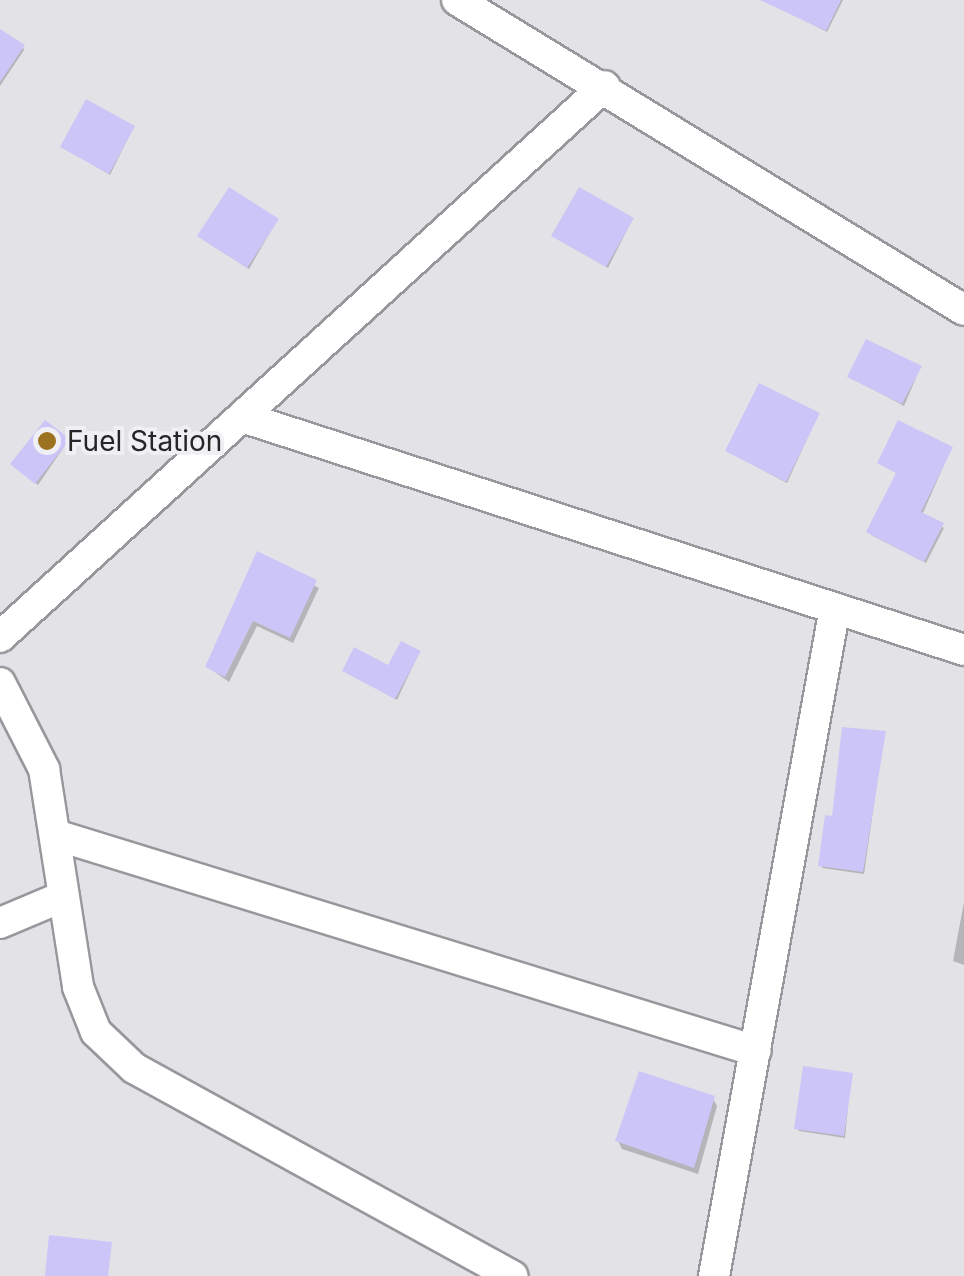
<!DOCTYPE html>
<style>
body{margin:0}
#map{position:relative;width:964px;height:1276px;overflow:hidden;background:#e3e2e6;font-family:Inter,sans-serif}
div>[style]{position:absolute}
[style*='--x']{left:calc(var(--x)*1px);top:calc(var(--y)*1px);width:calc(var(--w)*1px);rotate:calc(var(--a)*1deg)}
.shadow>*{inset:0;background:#0003}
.building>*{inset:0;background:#ccc6f8}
.roads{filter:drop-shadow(2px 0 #98989c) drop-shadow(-2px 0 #98989c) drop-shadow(0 2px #98989c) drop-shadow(0 -2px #98989c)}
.street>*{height:30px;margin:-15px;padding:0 15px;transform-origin:15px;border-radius:15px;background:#fff}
.dots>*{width:28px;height:28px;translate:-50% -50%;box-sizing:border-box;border:5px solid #f0f0f4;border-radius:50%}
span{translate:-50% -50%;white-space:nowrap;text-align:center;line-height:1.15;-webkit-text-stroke:8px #f0f0f4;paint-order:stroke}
.poi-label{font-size:28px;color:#262627}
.left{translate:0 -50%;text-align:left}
</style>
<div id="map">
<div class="shadow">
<i style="clip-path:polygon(764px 0,843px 0,827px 32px)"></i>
<i style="clip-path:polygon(23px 47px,24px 50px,0 86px,0 49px)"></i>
<i style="clip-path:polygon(133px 128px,110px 175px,63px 147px)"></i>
<i style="clip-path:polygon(277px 220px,249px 269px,202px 239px)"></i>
<i style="clip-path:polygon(632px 220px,608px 268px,553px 236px)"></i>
<i style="clip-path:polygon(920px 368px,904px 406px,850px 377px)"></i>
<i style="clip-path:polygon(818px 415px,787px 483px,727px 451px)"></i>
<i style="clip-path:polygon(68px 441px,38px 485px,14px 467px)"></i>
<i style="clip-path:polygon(951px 449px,922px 515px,944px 528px,926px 563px,871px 535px,898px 474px,880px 463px)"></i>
<i style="clip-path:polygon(258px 554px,319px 588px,293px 643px,257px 626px,229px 682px,208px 667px)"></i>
<i style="clip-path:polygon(419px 653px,397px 700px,345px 671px,389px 668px)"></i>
<i style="clip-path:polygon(884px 734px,864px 874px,822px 868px,835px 819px)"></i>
<i style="clip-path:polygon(964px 902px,964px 965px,953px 961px)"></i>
<i style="clip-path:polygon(851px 1075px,845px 1138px,799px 1131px,797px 1128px)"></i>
<i style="clip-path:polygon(713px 1099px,717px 1106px,698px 1174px,622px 1149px,618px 1141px)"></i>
</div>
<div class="building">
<i style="clip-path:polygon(760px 0,841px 0,826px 31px)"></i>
<i style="clip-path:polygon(0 29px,25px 45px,0 82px)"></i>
<i style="clip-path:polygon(86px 99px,135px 126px,109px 174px,60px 147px)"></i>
<i style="clip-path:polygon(229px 187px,279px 219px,247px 268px,197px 236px)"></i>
<i style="clip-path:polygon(579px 187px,634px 218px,606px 267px,551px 236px)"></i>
<i style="clip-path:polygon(866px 339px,922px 366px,902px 404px,847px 377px)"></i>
<i style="clip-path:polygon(759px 383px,820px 413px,786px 482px,725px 451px)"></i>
<i style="clip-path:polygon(45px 420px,70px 439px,35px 484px,10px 464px)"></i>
<i style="clip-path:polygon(898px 420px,953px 447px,921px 512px,944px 523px,924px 562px,866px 532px,896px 473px,877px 463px)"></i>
<i style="clip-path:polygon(257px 551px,317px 580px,290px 638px,253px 621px,225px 677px,205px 667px)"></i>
<i style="clip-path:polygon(401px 641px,421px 651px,395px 699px,342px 671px,354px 647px,388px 665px)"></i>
<i style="clip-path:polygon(842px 727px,886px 731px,863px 872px,818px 866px,825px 815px,832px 816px)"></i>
<i style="clip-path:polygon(803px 1066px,853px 1073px,844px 1136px,794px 1129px)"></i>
<i style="clip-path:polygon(639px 1071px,715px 1096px,694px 1168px,615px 1141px)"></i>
<i style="clip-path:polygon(49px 1235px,112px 1242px,108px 1276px,45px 1276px)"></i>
</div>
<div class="roads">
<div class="street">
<i style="--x:457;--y:0;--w:594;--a:31.44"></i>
<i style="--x:245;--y:418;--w:756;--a:17.88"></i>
<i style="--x:0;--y:637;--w:818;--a:-42.33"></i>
<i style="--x:0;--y:683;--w:97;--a:62.9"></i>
<i style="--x:44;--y:769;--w:221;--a:81.1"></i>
<i style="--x:78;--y:987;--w:48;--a:68.2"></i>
<i style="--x:96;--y:1032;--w:52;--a:43.5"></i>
<i style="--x:134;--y:1068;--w:432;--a:28.8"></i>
<i style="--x:59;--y:836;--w:729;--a:17.14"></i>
<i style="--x:0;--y:923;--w:67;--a:-22.8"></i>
<i style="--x:714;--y:1276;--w:674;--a:-79.74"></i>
</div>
</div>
<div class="dots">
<i style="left:47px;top:441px;background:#9b7320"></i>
</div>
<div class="poi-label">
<span class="left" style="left:67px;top:441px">Fuel Station</span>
</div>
</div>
